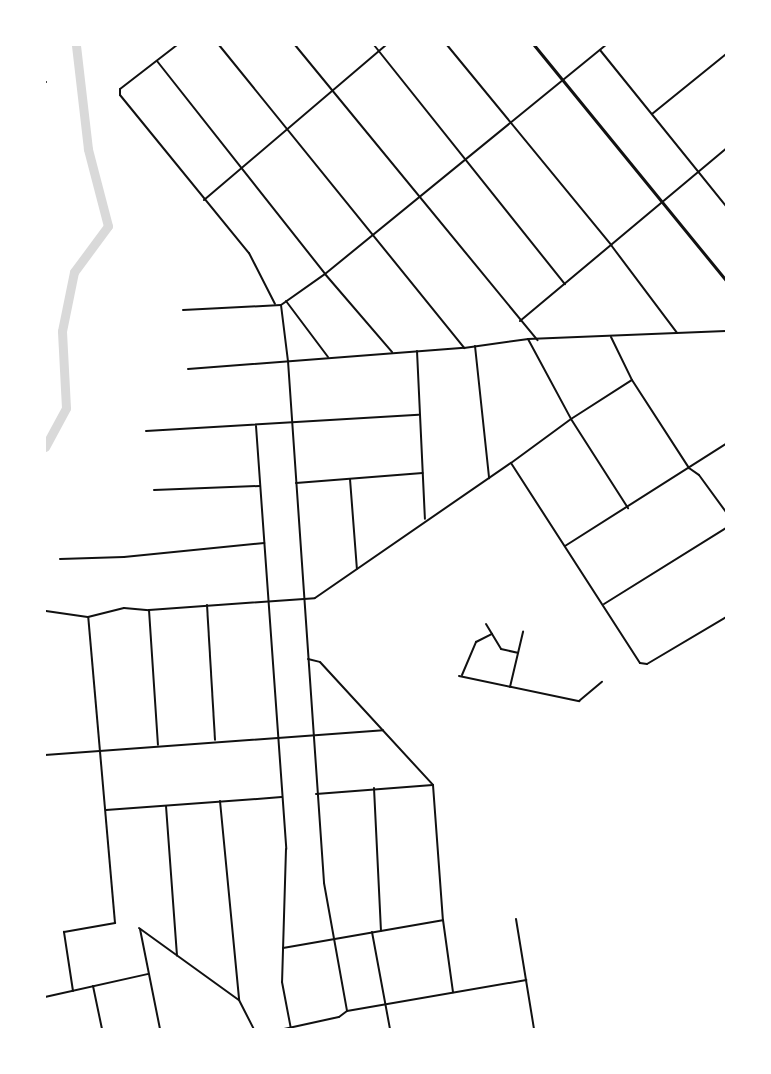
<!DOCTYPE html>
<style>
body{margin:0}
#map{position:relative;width:771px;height:1074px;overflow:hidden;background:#fff;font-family:Arial,sans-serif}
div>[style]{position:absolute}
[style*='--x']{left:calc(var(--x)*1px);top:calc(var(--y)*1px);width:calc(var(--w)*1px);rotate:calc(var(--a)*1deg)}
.river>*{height:9px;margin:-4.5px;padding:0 4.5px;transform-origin:4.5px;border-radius:4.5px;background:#d9d9d9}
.minor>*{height:2px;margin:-1px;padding:0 1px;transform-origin:1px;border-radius:1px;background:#111}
.tertiary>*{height:3px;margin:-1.5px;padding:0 1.5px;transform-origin:1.5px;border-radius:1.5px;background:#111}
span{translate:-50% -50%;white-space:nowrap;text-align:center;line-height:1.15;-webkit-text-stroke:6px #fff;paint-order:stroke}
.frame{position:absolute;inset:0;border:46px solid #fff;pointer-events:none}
</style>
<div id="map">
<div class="river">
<i style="--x:45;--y:447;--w:44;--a:-61.7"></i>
<i style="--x:66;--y:408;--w:77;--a:-93"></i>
<i style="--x:62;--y:331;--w:60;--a:-78.5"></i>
<i style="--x:74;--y:272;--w:57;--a:-53.5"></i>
<i style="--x:108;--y:226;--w:80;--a:-104.6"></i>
<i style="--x:88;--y:149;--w:105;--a:-96.6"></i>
</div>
<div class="minor">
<i style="--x:177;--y:45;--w:72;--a:142.3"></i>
<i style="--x:120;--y:89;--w:6;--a:90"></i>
<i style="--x:120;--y:95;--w:204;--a:50.8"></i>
<i style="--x:249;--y:253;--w:57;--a:63"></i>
<i style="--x:219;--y:45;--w:390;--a:51"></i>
<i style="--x:295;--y:45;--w:382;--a:50.6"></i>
<i style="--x:374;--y:45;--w:306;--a:51.4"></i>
<i style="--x:447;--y:45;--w:259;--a:50.6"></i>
<i style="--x:611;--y:245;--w:110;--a:53.1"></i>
<i style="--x:600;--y:50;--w:201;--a:51.1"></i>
<i style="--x:157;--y:61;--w:271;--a:51.7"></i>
<i style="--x:325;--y:274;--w:103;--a:49.3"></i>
<i style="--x:45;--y:82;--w:1;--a:0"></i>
<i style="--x:652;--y:114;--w:95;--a:-39"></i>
<i style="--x:204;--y:200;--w:239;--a:-40.4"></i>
<i style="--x:286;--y:301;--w:70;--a:53.1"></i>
<i style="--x:281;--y:305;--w:56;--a:82.9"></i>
<i style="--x:288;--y:361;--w:523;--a:86.05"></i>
<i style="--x:324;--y:883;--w:130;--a:79.8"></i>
<i style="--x:183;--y:310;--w:98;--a:-2.9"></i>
<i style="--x:281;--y:305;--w:54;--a:-35.2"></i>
<i style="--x:325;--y:274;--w:362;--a:-39.2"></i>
<i style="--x:520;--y:321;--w:268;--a:-39.9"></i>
<i style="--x:611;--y:337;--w:48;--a:64"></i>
<i style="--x:632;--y:380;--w:105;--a:57.1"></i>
<i style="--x:689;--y:468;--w:12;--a:35"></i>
<i style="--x:699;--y:475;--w:46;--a:53.9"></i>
<i style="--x:528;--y:339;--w:91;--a:61.7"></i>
<i style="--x:571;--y:419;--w:106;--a:57.4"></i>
<i style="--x:475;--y:346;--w:133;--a:83.9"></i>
<i style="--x:417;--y:351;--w:168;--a:87.3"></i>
<i style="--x:188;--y:369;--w:277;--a:-4.4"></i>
<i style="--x:464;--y:348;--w:65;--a:-8"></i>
<i style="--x:528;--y:339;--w:198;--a:-2.3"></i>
<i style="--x:256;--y:426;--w:424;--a:85.9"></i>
<i style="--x:286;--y:849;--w:133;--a:91.7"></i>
<i style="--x:282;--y:982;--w:48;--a:79.2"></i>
<i style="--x:146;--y:431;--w:273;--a:-3.4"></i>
<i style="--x:511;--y:463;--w:238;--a:57.2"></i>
<i style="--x:640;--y:663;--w:7;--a:8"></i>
<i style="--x:647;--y:664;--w:92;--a:-30.7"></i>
<i style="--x:350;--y:479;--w:90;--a:85.6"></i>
<i style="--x:296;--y:483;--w:127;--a:-4.5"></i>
<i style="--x:154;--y:490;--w:106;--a:-2.2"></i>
<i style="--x:565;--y:546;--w:191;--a:-32.4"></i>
<i style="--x:60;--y:559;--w:64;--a:-1.8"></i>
<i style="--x:124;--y:557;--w:141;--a:-5.7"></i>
<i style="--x:604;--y:604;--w:144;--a:-31.9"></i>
<i style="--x:207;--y:605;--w:135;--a:86.6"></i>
<i style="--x:149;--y:610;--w:135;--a:86.2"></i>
<i style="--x:46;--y:611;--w:42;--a:8.1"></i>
<i style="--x:88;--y:617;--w:37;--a:-14"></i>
<i style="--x:124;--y:608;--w:25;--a:5"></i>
<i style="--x:149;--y:610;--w:166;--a:-4.1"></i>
<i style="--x:315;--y:598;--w:238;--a:-34.6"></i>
<i style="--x:511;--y:463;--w:74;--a:-36.3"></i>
<i style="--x:571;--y:419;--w:72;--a:-32.6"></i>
<i style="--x:486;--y:624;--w:29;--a:59"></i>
<i style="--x:501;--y:649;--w:17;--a:13"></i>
<i style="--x:308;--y:659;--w:12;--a:14"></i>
<i style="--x:320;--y:662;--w:167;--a:47.4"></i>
<i style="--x:433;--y:785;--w:135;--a:85.8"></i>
<i style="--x:443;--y:920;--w:73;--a:82.1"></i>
<i style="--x:462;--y:675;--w:36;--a:-67"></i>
<i style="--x:476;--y:642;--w:18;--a:-27"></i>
<i style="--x:459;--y:676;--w:123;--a:11.8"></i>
<i style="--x:579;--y:701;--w:30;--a:-40"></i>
<i style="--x:510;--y:687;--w:57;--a:-76.7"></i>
<i style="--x:45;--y:755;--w:339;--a:-4.2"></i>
<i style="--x:374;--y:788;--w:143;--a:87.2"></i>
<i style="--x:316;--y:794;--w:117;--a:-4.4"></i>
<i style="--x:220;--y:801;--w:200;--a:84.5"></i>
<i style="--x:239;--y:1000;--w:33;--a:63"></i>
<i style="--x:166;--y:806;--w:150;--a:85.8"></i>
<i style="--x:106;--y:810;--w:176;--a:-4.2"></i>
<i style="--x:516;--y:919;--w:111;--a:80.7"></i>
<i style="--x:139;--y:928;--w:123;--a:35.8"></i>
<i style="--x:140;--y:929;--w:102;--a:78.7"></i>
<i style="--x:372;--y:932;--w:99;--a:79.5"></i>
<i style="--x:283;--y:948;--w:162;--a:-9.9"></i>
<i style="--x:93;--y:986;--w:44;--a:78.2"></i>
<i style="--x:73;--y:991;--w:60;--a:-98.7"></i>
<i style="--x:64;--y:932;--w:52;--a:-10"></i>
<i style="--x:115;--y:923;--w:307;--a:-95"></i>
<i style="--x:45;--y:997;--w:106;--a:-12.6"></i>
<i style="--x:284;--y:1029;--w:56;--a:-12.3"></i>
<i style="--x:339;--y:1017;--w:10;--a:-37"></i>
<i style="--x:347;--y:1011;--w:182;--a:-9.8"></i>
</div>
<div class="tertiary">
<i style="--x:534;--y:45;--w:303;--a:50.8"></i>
</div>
<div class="frame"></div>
</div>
